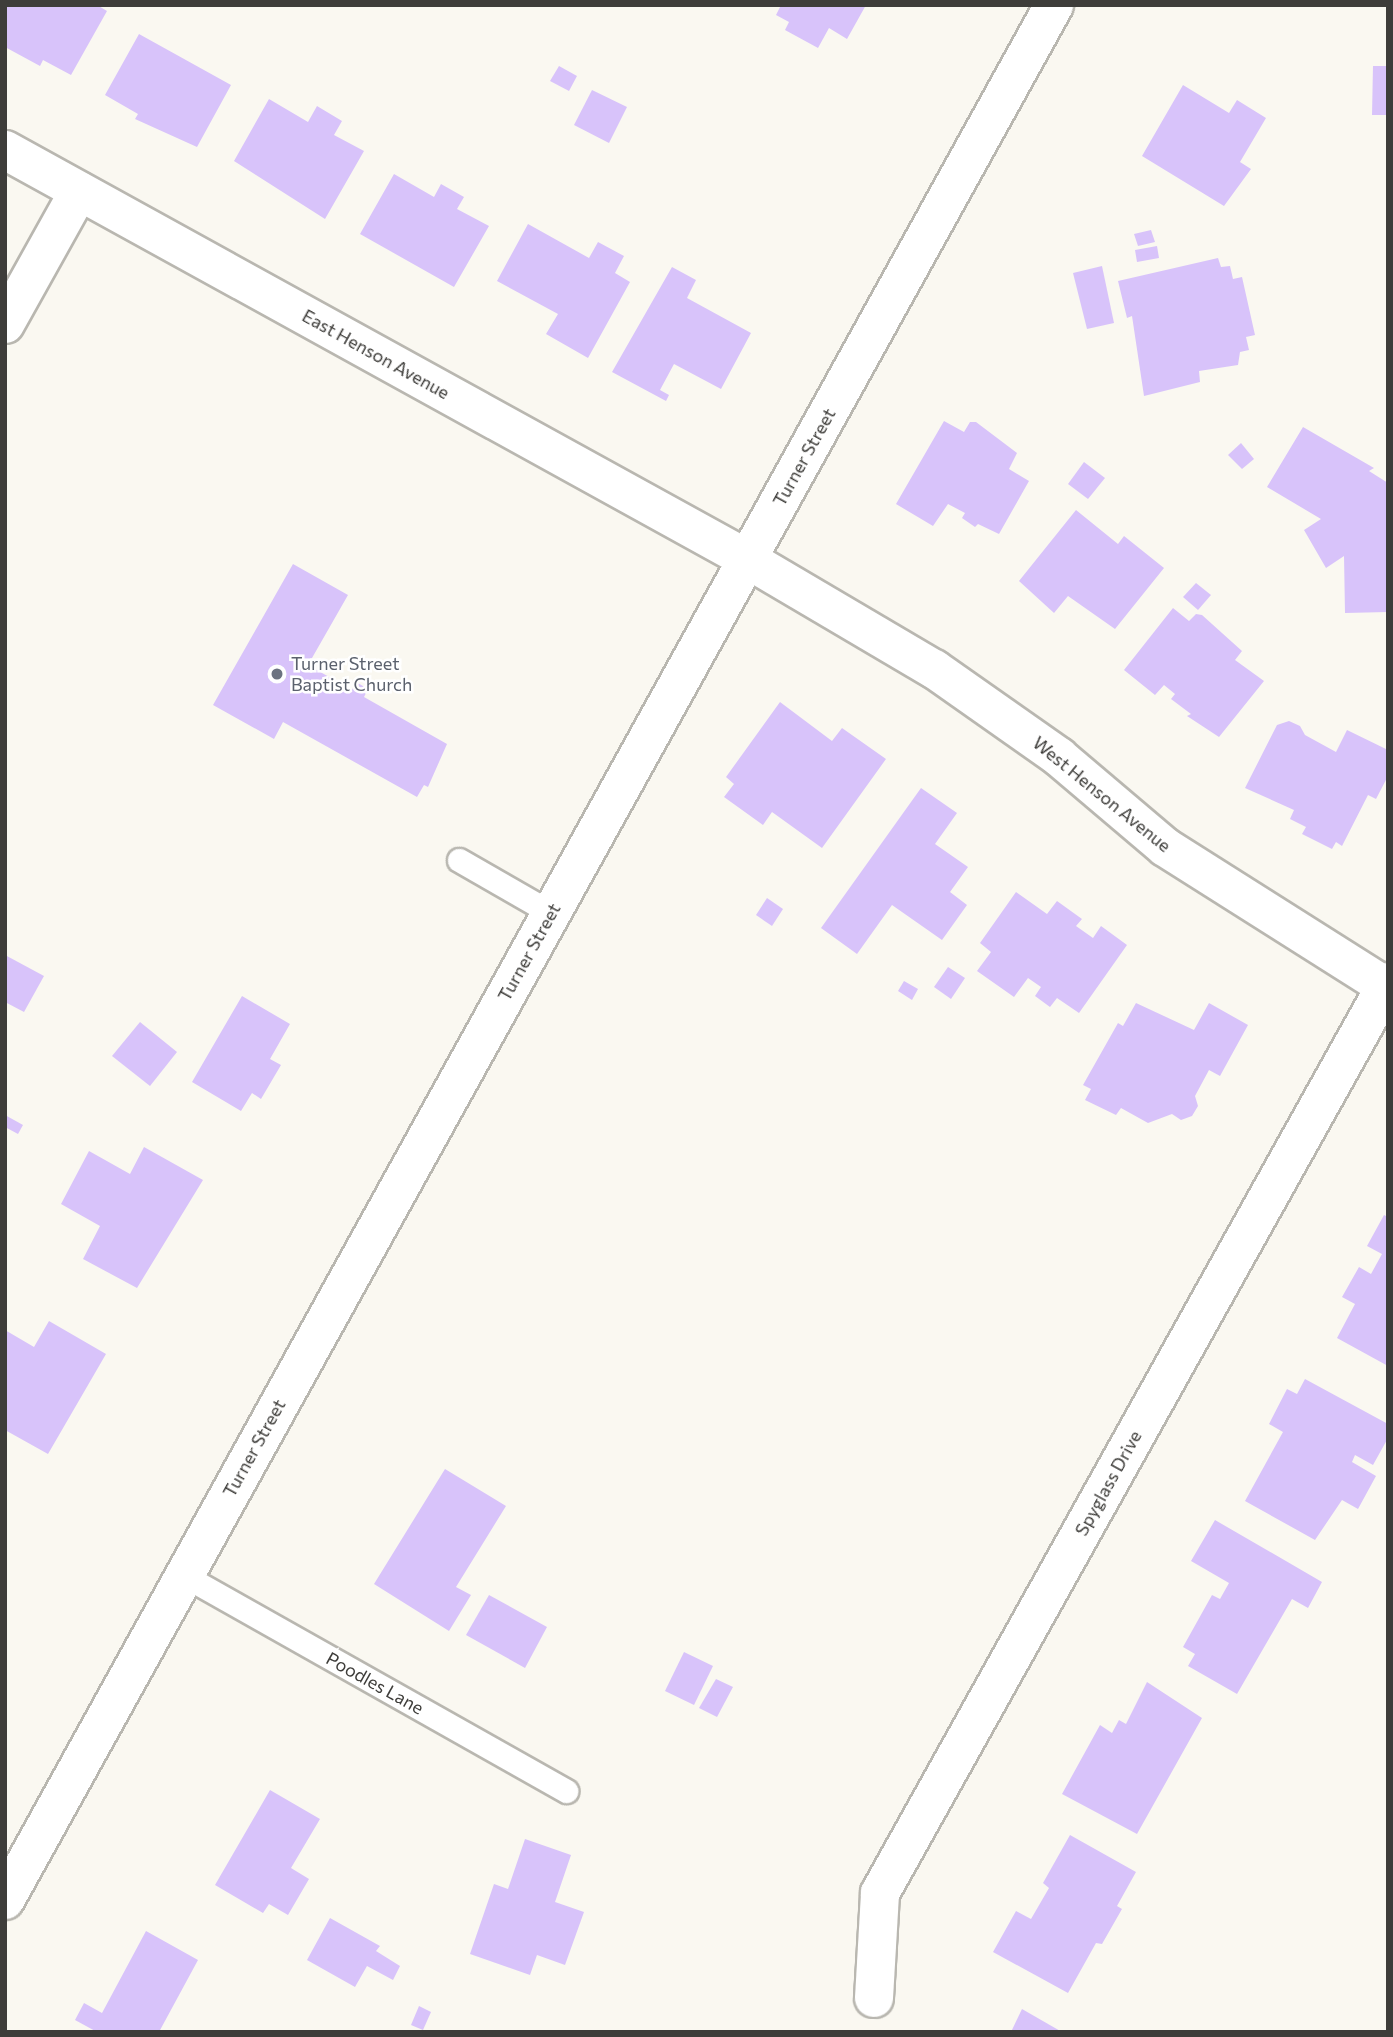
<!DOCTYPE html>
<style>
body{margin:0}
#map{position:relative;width:1393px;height:2037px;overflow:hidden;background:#faf8f1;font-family:Commissioner,sans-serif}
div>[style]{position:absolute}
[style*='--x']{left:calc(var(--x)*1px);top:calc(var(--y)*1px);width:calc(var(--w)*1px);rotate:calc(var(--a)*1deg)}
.building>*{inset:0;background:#d8c3fa}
.roads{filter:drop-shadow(2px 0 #b9b7b0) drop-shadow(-2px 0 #b9b7b0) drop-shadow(0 2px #b9b7b0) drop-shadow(0 -2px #b9b7b0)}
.service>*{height:23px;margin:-11.5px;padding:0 11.5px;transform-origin:11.5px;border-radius:11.5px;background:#fff}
.minor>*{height:38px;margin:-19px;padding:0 19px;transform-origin:19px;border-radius:19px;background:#fff}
.tertiary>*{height:38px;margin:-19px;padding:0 19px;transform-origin:19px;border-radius:19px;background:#fff}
.dots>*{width:19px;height:19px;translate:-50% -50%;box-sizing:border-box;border:4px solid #fff;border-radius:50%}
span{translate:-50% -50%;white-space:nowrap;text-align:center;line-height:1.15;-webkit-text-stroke:5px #fff;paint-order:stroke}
.street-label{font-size:18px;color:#3e3d3a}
.worship-label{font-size:18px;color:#5b616d}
.left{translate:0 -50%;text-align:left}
.frame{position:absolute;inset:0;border:7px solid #3e3d3a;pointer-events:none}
</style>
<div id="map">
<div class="building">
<i style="clip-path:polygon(5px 5px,97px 5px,107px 11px,71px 75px,43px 60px,40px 66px,5px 47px)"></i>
<i style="clip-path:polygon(781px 5px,866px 5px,847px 39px,829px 28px,818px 48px,785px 30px,789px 22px,776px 15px)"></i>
<i style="clip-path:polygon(139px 34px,231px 85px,197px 147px,135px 119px,138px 114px,105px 95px)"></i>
<i style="clip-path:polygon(559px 66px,577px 76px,569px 91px,550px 81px)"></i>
<i style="clip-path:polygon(1373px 66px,1388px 66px,1388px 115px,1372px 115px)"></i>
<i style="clip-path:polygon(1183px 85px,1229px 113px,1237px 100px,1266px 118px,1240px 162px,1251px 169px,1224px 206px,1142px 156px)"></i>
<i style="clip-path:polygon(592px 90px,627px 107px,609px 143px,574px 125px)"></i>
<i style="clip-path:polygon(269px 99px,308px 122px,317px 106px,342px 121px,334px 135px,364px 151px,325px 219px,234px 161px)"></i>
<i style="clip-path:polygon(394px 174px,434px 197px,441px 184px,464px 197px,457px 209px,489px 226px,454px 287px,360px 234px)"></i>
<i style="clip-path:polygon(528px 224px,589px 258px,598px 242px,624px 256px,615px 273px,630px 282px,588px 358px,546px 334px,558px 314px,497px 281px)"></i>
<i style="clip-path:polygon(1151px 230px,1155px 242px,1138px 246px,1134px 234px)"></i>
<i style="clip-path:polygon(1157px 246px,1159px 258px,1137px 262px,1135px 250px)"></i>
<i style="clip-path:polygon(1218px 258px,1221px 267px,1230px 266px,1233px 279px,1242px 277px,1255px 335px,1246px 337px,1249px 350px,1240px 352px,1238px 365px,1199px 371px,1200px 382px,1144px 396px,1132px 316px,1127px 318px,1118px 281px)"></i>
<i style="clip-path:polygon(1102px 266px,1114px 323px,1087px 329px,1073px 273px)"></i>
<i style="clip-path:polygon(672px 267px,696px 280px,687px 298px,751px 333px,721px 389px,674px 364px,660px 390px,669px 395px,666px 401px,612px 372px)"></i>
<i style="clip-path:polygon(944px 421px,964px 432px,970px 422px,976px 422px,1017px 453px,1009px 469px,1029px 481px,999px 534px,978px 524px,975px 527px,962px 518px,965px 513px,948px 504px,933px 526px,896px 504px)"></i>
<i style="clip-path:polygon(1303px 427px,1374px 468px,1369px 471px,1388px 483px,1388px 612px,1345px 613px,1344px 556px,1326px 568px,1304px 530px,1321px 519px,1267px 487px)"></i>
<i style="clip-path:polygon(1241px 443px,1254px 459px,1242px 469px,1228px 455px)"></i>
<i style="clip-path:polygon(1084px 462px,1105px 478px,1088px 499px,1068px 484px)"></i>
<i style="clip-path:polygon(1076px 510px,1118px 544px,1124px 536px,1164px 568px,1115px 629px,1068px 596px,1054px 613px,1019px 581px)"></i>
<i style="clip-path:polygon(293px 564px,348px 595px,308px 665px,352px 690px,356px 682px,368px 689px,364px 697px,447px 744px,428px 787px,424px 785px,417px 797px,283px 722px,274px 739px,213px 705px)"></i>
<i style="clip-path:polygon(1196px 583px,1211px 595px,1198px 610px,1183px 597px)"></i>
<i style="clip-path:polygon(1173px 608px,1189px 621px,1196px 614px,1202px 615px,1242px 651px,1235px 660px,1264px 681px,1219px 737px,1187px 716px,1191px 714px,1171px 699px,1175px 694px,1164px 685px,1155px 695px,1124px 670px)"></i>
<i style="clip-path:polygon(780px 702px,832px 741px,842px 728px,886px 759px,822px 848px,772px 812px,763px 825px,724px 797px,734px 784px,726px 777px)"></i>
<i style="clip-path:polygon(1289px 721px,1300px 726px,1305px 735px,1336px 752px,1347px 730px,1388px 750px,1388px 776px,1376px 799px,1368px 795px,1342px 846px,1336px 842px,1332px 849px,1302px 834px,1306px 827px,1290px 819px,1294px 810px,1245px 788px,1277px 725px)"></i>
<i style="clip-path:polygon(921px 788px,957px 813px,935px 844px,968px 867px,950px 892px,967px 905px,942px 940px,892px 905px,857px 954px,821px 928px)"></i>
<i style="clip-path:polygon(1016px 892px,1047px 914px,1057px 901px,1082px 919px,1076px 926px,1093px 938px,1101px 926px,1127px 945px,1079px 1013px,1057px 998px,1050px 1007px,1035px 996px,1041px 987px,1028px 978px,1014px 997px,977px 971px,991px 952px,980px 943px)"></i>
<i style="clip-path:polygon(767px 898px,783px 909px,772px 926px,756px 915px)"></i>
<i style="clip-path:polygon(5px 955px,44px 976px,24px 1012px,5px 1002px)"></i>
<i style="clip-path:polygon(948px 967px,965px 978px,951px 999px,934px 987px)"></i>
<i style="clip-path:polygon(904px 981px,918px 989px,912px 1000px,898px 991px)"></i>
<i style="clip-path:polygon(242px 996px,290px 1024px,270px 1059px,281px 1065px,261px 1099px,252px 1093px,241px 1111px,192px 1082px)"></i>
<i style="clip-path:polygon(1136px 1003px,1194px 1030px,1209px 1003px,1248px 1025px,1220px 1076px,1209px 1070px,1195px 1096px,1198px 1106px,1192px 1116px,1181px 1120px,1172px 1114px,1148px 1123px,1121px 1108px,1116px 1115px,1085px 1100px,1091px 1089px,1083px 1085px,1118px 1023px,1123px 1026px)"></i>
<i style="clip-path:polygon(140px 1022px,177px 1052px,150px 1086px,112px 1056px)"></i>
<i style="clip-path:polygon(5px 1115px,23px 1125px,18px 1134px,5px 1127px)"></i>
<i style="clip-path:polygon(144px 1147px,203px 1180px,137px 1288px,83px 1259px,100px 1226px,61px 1204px,89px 1151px,130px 1174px)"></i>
<i style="clip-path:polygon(1384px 1215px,1388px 1217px,1388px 1366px,1337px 1338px,1355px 1304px,1342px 1297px,1359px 1267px,1371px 1274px,1382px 1254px,1367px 1246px)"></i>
<i style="clip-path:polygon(49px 1321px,106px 1354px,48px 1454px,5px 1430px,5px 1330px,34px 1347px)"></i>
<i style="clip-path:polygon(1305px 1379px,1388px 1424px,1388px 1438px,1373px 1465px,1355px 1455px,1352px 1462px,1376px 1476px,1358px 1509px,1342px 1500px,1315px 1540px,1245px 1501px,1283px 1432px,1269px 1424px,1287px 1389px,1297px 1394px)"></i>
<i style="clip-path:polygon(445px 1469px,506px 1506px,456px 1587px,471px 1595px,449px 1631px,374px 1584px)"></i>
<i style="clip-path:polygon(1215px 1520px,1322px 1582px,1308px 1608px,1292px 1599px,1237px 1694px,1188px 1666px,1195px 1654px,1183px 1647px,1212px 1595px,1220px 1599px,1229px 1583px,1191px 1561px)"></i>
<i style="clip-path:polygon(489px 1595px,547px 1627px,525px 1668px,466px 1635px)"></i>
<i style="clip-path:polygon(684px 1652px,713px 1666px,694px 1705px,665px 1691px)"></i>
<i style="clip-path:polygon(716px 1679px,733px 1687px,717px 1717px,699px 1708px)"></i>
<i style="clip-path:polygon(1147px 1682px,1202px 1718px,1137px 1834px,1062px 1794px,1100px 1725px,1112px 1733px,1119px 1720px,1126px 1724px)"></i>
<i style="clip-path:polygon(270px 1790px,320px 1819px,291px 1868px,309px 1879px,288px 1915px,269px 1904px,263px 1913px,215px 1885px)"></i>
<i style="clip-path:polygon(1070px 1835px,1136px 1872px,1117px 1906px,1122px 1909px,1102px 1944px,1096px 1943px,1068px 1993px,993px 1952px,1016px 1911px,1031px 1919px,1049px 1888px,1043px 1883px)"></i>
<i style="clip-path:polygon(525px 1839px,571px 1855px,555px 1902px,584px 1912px,565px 1965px,537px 1955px,530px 1975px,470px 1954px,494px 1884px,508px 1889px)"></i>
<i style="clip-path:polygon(330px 1918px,380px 1946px,376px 1951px,400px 1966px,393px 1980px,367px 1966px,355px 1987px,307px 1960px)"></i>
<i style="clip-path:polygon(146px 1931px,198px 1960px,159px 2032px,97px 2032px,75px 2020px,84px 2003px,102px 2013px)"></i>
<i style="clip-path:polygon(419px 2006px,431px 2012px,423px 2030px,411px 2025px)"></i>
<i style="clip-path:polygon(1022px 2009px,1062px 2032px,1011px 2032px)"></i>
</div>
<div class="roads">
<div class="service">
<i style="--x:459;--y:860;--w:106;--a:29.9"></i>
<i style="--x:183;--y:1575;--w:440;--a:29.4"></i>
</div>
<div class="minor">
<i style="--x:5;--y:150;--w:847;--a:28.86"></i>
<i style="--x:747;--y:559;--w:217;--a:30.5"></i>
<i style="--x:934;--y:669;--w:153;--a:35.1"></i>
<i style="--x:1059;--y:757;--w:139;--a:40.3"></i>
<i style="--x:1165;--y:847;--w:260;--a:32.3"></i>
<i style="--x:5;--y:324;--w:152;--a:-60.9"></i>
<i style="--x:874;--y:1998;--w:105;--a:-86.7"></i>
<i style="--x:880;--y:1893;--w:1043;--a:-60.85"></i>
</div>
<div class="tertiary">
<i style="--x:5;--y:1900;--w:2166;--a:-61.03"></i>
</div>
</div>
<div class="dots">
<i style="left:277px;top:674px;background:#6b7280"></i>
</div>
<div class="street-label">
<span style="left:376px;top:354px;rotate:29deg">East Henson Avenue</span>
<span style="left:804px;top:457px;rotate:-61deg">Turner Street</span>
<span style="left:1102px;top:794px;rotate:39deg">West Henson Avenue</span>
<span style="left:529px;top:952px;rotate:-61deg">Turner Street</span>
<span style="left:254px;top:1448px;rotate:-61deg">Turner Street</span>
<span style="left:1108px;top:1483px;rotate:-61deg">Spyglass Drive</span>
<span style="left:375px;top:1683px;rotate:29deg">Poodles Lane</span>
</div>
<div class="worship-label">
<span class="left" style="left:291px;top:674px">Turner Street<br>Baptist Church</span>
</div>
<div class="frame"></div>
</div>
